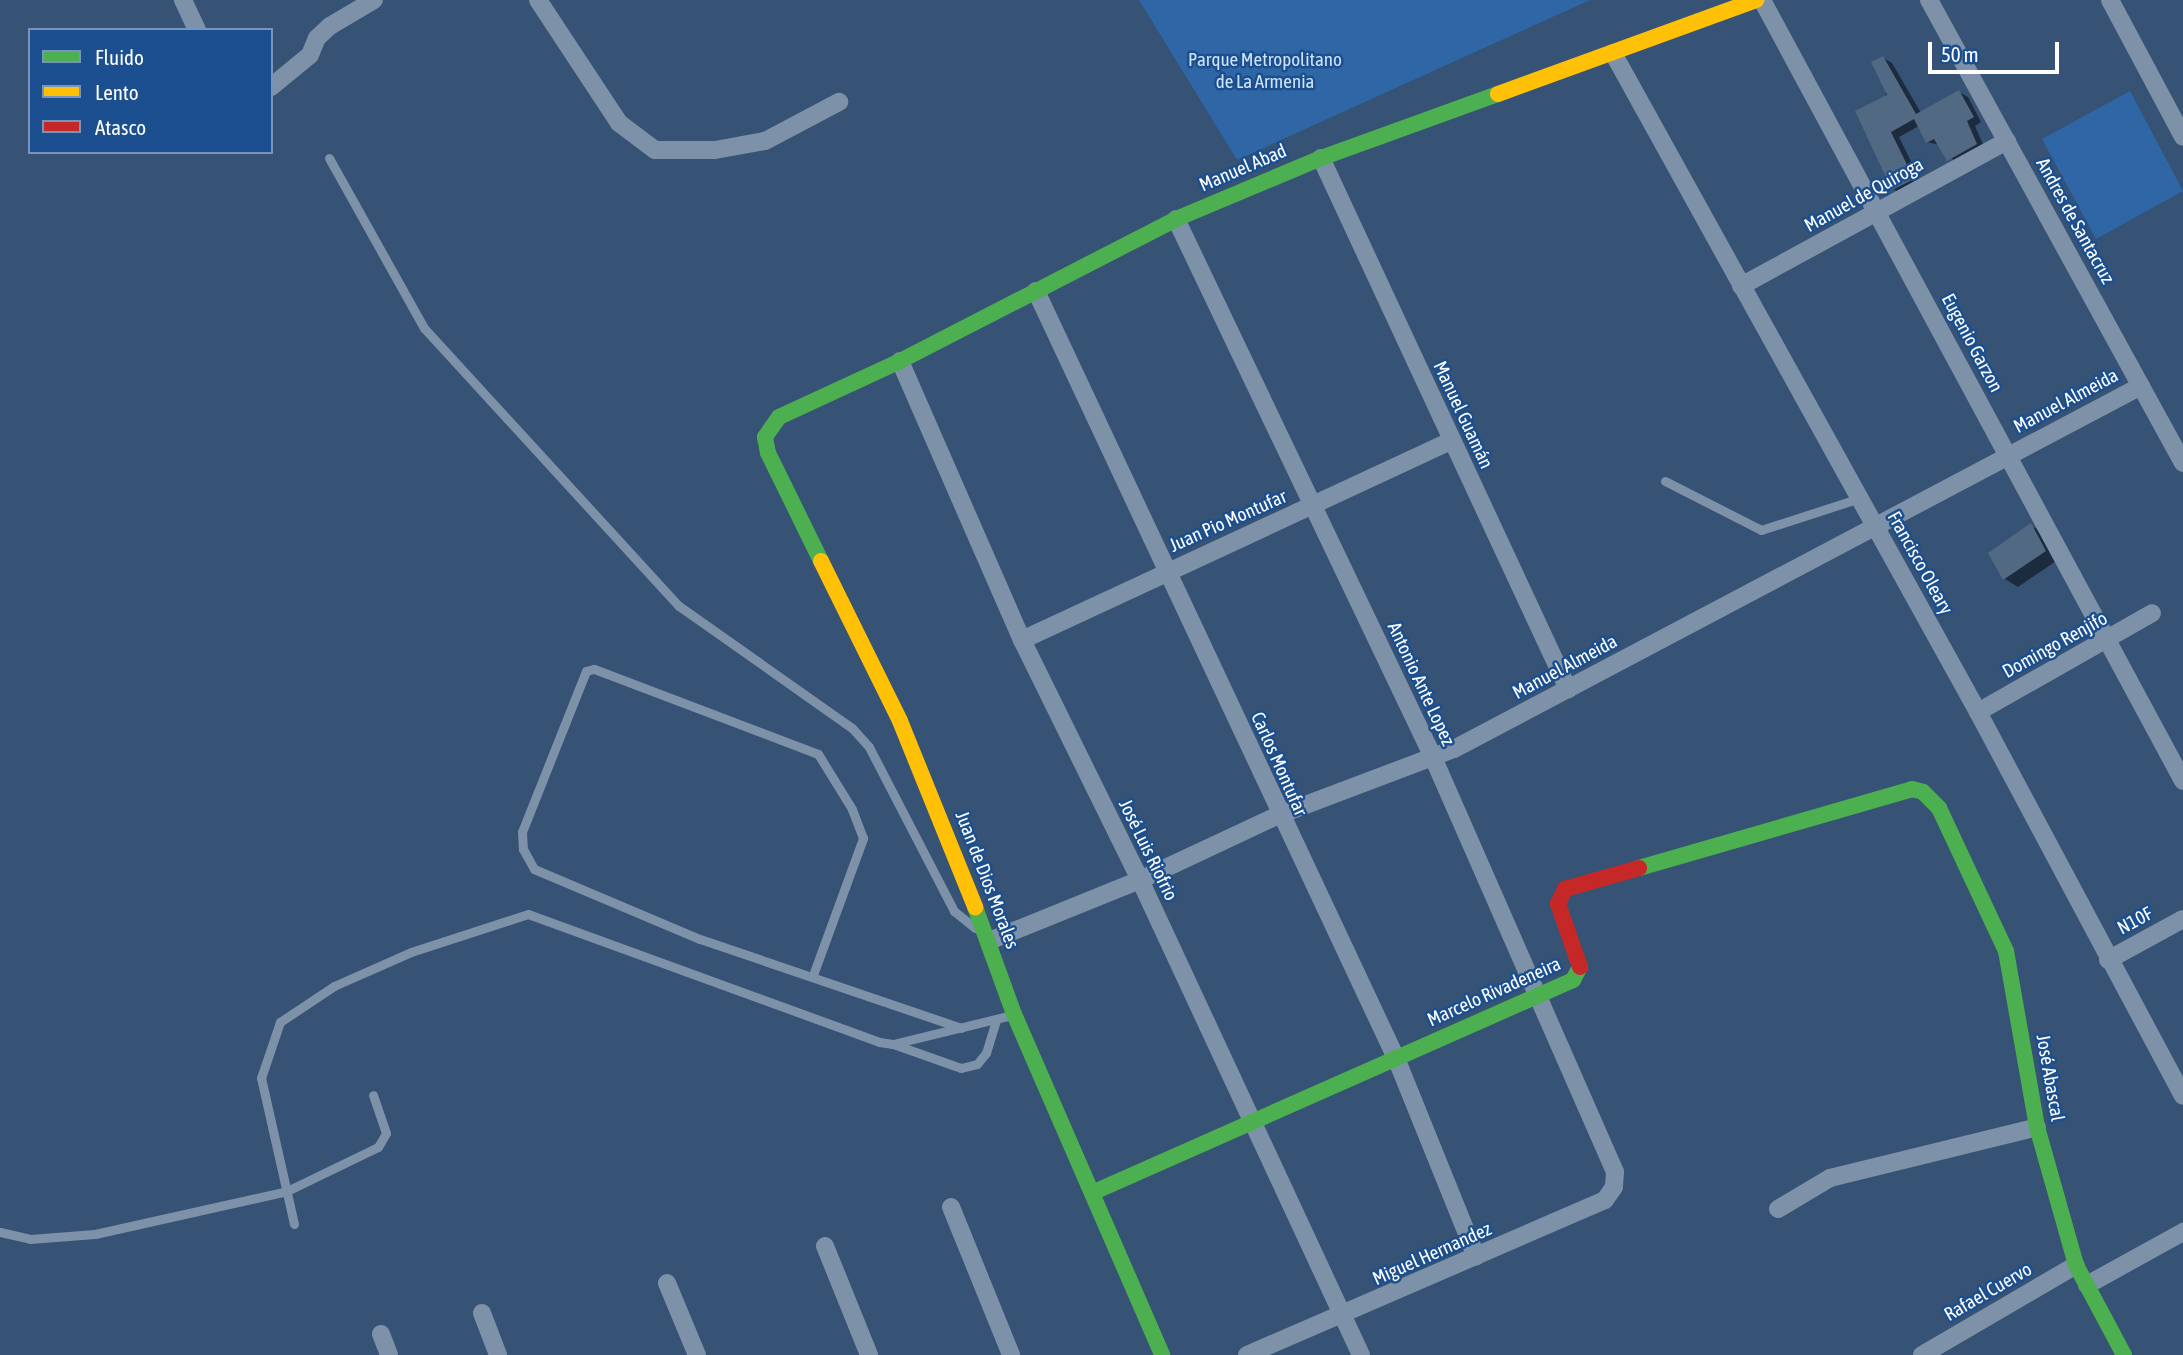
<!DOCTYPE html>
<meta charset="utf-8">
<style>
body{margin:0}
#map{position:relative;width:2183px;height:1355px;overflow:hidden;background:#365274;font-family:"Asap Condensed",sans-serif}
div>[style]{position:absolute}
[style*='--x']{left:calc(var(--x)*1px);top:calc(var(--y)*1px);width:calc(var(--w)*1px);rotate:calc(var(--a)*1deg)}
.green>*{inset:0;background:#2f66a5}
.shadow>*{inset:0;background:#0007}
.building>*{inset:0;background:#526984}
.lane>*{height:9px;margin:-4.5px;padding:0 4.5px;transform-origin:4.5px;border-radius:4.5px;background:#7d92a8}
.street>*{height:18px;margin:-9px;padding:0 9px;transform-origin:9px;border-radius:9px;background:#7d92a8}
.fast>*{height:16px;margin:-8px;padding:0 8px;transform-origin:8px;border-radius:8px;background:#4caf50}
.slow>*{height:16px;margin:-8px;padding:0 8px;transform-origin:8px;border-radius:8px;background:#ffc107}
.jam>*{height:16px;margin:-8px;padding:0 8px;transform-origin:8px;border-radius:8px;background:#c62828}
span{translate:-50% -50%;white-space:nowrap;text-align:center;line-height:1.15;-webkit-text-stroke:5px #1b4f8f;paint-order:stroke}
.park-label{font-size:19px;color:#cfe3fa}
.street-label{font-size:19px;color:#fff}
.legend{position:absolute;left:28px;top:28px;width:245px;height:126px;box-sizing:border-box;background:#1b4f8f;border:2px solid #7695bc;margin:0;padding:9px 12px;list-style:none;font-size:21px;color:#fff}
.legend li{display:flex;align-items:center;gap:14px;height:35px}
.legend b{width:35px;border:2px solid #7695bc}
.scale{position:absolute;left:1928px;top:42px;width:131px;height:32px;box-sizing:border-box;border:4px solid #fff;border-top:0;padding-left:9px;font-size:21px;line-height:24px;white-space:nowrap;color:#fff;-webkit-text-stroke:5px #1b4f8f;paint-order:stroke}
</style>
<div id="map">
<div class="green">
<i style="clip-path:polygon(1139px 0,1590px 0,1237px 160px)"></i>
<i style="clip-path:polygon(2130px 91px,2183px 191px,2096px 239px,2042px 139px)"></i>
</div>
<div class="shadow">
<i style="clip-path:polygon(1883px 58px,1892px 63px,1921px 113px,1959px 92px,1968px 97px,1981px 122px,1975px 126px,1985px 149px,1957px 164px,1940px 145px,1927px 142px,1919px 126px,1899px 137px,1922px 184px,1902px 194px,1893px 189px)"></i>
<i style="clip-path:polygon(2031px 526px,2045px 533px,2059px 559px,2018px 587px,2005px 579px)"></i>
</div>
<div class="building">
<i style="clip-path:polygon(1883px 56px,1916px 114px,1959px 90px,1974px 117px,1967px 121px,1977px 144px,1947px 161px,1934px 139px,1926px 143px,1914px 119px,1891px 132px,1914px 179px,1892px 190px,1855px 111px,1887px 95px,1871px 62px)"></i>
<i style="clip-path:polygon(2031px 523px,2046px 551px,2003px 580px,1988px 553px)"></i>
</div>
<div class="lane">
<i style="--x:329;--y:158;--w:195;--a:60.8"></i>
<i style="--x:424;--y:328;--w:377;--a:47.5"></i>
<i style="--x:679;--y:606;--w:212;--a:35.2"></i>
<i style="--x:852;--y:728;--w:25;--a:48"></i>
<i style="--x:869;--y:747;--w:185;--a:62.6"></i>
<i style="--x:954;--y:911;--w:27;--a:39"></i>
<i style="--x:1665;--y:481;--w:108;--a:27"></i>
<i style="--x:1761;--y:530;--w:104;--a:-17.9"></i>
<i style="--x:813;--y:975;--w:146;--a:-69.9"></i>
<i style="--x:863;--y:838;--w:31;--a:-111"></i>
<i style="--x:852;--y:809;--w:65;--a:-121.7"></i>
<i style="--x:818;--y:754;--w:240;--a:-159.2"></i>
<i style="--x:594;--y:669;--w:8;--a:166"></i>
<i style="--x:586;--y:671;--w:173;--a:111.7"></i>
<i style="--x:522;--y:832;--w:17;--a:87"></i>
<i style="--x:523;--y:849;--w:23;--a:61"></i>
<i style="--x:534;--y:869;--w:180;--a:22.9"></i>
<i style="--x:700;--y:939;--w:276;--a:18.8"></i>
<i style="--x:893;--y:1044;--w:72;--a:19.4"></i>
<i style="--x:961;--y:1068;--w:16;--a:-14"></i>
<i style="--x:977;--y:1064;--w:14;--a:-51"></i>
<i style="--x:986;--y:1053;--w:34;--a:-73"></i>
<i style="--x:294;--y:1224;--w:150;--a:-102.7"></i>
<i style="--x:261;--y:1078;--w:59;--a:-71.3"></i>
<i style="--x:280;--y:1022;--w:65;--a:-33.7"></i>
<i style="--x:334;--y:986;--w:84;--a:-23.8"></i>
<i style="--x:411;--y:952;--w:123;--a:-18"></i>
<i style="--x:528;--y:914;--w:374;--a:20"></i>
<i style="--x:879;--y:1042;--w:14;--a:8"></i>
<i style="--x:893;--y:1044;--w:122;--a:-13.7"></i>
<i style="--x:0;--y:1232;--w:31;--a:13"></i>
<i style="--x:30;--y:1239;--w:65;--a:-4.4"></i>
<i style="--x:95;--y:1234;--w:197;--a:-12.6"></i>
<i style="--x:287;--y:1191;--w:101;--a:-25.8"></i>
<i style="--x:378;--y:1147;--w:16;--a:-60"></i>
<i style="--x:386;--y:1133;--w:40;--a:-108.9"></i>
</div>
<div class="street">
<i style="--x:183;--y:0;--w:33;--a:65"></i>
<i style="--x:538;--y:0;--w:147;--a:56.6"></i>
<i style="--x:619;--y:123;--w:45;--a:36.9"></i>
<i style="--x:655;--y:150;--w:60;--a:0"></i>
<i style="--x:715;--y:150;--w:51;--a:-10.2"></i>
<i style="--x:765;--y:141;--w:84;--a:-27.8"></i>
<i style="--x:1762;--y:0;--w:887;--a:61.67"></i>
<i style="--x:1929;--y:0;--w:528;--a:61.25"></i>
<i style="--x:2110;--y:0;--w:155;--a:61.9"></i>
<i style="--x:1613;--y:53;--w:753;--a:61.02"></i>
<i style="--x:1978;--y:712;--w:435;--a:61.9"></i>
<i style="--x:271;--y:87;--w:50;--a:-39.4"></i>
<i style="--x:310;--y:55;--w:18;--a:-68"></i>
<i style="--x:317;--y:38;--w:18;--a:-43"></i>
<i style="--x:330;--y:26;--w:51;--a:-30.6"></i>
<i style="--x:1321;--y:158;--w:586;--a:65.05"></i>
<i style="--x:1176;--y:219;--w:594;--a:64.47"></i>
<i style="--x:1432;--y:755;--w:455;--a:66.3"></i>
<i style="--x:1615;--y:1172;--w:15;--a:94"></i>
<i style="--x:1614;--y:1187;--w:16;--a:125"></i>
<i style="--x:1605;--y:1200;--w:390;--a:156.6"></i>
<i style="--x:1741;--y:286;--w:303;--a:-28.6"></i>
<i style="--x:1036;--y:291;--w:847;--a:64.86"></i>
<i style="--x:1396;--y:1058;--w:214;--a:68"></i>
<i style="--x:900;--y:361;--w:305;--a:66.4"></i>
<i style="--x:1022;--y:640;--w:267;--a:63.8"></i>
<i style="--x:1140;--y:880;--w:524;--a:65.05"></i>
<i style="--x:1022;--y:640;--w:474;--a:-24.9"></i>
<i style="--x:1978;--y:712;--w:200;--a:-29.6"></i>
<i style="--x:989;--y:941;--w:163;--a:-22"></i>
<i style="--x:1140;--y:880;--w:153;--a:-25.1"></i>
<i style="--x:1279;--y:815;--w:187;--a:-20.7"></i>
<i style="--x:1454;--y:749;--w:777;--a:-27.85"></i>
<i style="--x:2108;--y:960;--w:85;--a:-28.7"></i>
<i style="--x:951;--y:1207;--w:160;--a:67.9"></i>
<i style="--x:1778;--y:1209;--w:61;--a:-30.8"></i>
<i style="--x:1830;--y:1178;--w:213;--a:-13.8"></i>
<i style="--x:825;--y:1246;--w:118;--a:68"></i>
<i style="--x:667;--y:1283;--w:78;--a:67.4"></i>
<i style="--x:2087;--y:1285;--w:110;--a:-28.9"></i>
<i style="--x:482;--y:1313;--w:45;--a:69.1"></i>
<i style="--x:381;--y:1334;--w:22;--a:69"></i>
<i style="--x:1922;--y:1355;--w:178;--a:-30.3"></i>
</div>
<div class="fast">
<i style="--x:821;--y:561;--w:120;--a:-116.1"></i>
<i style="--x:768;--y:453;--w:16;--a:-101"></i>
<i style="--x:765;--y:437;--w:24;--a:-55"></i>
<i style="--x:779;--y:417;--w:133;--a:-24.8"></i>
<i style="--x:900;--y:361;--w:310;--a:-27.2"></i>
<i style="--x:1176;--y:219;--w:157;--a:-22.8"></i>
<i style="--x:1321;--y:158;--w:188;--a:-19.9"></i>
<i style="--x:1639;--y:868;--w:284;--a:-16.1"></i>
<i style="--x:1912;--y:789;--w:11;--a:15"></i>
<i style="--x:1923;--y:792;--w:23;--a:45"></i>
<i style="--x:1939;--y:808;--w:158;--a:64.9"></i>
<i style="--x:2006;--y:951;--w:179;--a:80"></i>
<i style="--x:2037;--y:1127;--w:143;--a:74.2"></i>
<i style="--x:2076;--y:1265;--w:102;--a:61.9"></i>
<i style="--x:975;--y:907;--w:114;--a:70"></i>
<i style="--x:1014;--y:1014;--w:372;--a:66.5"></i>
<i style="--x:1094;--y:1192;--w:524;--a:-23.87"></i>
<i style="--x:1573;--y:980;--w:15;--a:-62"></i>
</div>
<div class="slow">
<i style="--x:1498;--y:94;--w:275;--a:-20"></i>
<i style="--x:821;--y:561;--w:178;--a:63.7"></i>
<i style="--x:900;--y:721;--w:201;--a:68"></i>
</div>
<div class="jam">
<i style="--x:1580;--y:967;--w:67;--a:-109.2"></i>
<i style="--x:1558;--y:904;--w:17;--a:-65"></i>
<i style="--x:1565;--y:889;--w:77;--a:-15.8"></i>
</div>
<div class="park-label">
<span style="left:1265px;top:71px">Parque Metropolitano<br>de La Armenia</span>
</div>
<div class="street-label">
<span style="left:1243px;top:168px;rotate:-23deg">Manuel Abad</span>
<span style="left:1864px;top:195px;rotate:-29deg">Manuel de Quiroga</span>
<span style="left:2075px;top:221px;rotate:61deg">Andres de Santacruz</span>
<span style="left:1972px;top:343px;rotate:62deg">Eugenio Garzon</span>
<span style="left:2066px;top:401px;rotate:-28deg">Manuel Almeida</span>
<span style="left:1463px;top:415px;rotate:65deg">Manuel Guamán</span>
<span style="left:1228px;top:521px;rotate:-24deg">Juan Pio Montufar</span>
<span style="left:1920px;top:563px;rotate:61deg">Francisco Oleary</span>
<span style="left:2055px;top:645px;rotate:-29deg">Domingo Renjifo</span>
<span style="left:1565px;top:667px;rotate:-28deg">Manuel Almeida</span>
<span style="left:1421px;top:684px;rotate:65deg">Antonio Ante Lopez</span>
<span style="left:1279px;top:764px;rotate:66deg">Carlos Montufar</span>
<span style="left:1148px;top:850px;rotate:64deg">José Luis Riofrio</span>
<span style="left:987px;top:880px;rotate:69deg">Juan de Dios Morales</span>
<span style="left:2135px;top:921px;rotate:-28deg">N10F</span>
<span style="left:1494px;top:992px;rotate:-24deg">Marcelo Rivadeneira</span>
<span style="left:2050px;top:1078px;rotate:80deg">José Abascal</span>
<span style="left:1432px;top:1254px;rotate:-24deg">Miguel Hernandez</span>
<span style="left:1988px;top:1292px;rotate:-30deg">Rafael Cuervo</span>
</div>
<ul class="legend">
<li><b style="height:9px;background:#4caf50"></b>Fluido</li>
<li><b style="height:9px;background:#ffc107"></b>Lento</li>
<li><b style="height:9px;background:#c62828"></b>Atasco</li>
</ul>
<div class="scale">50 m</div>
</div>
